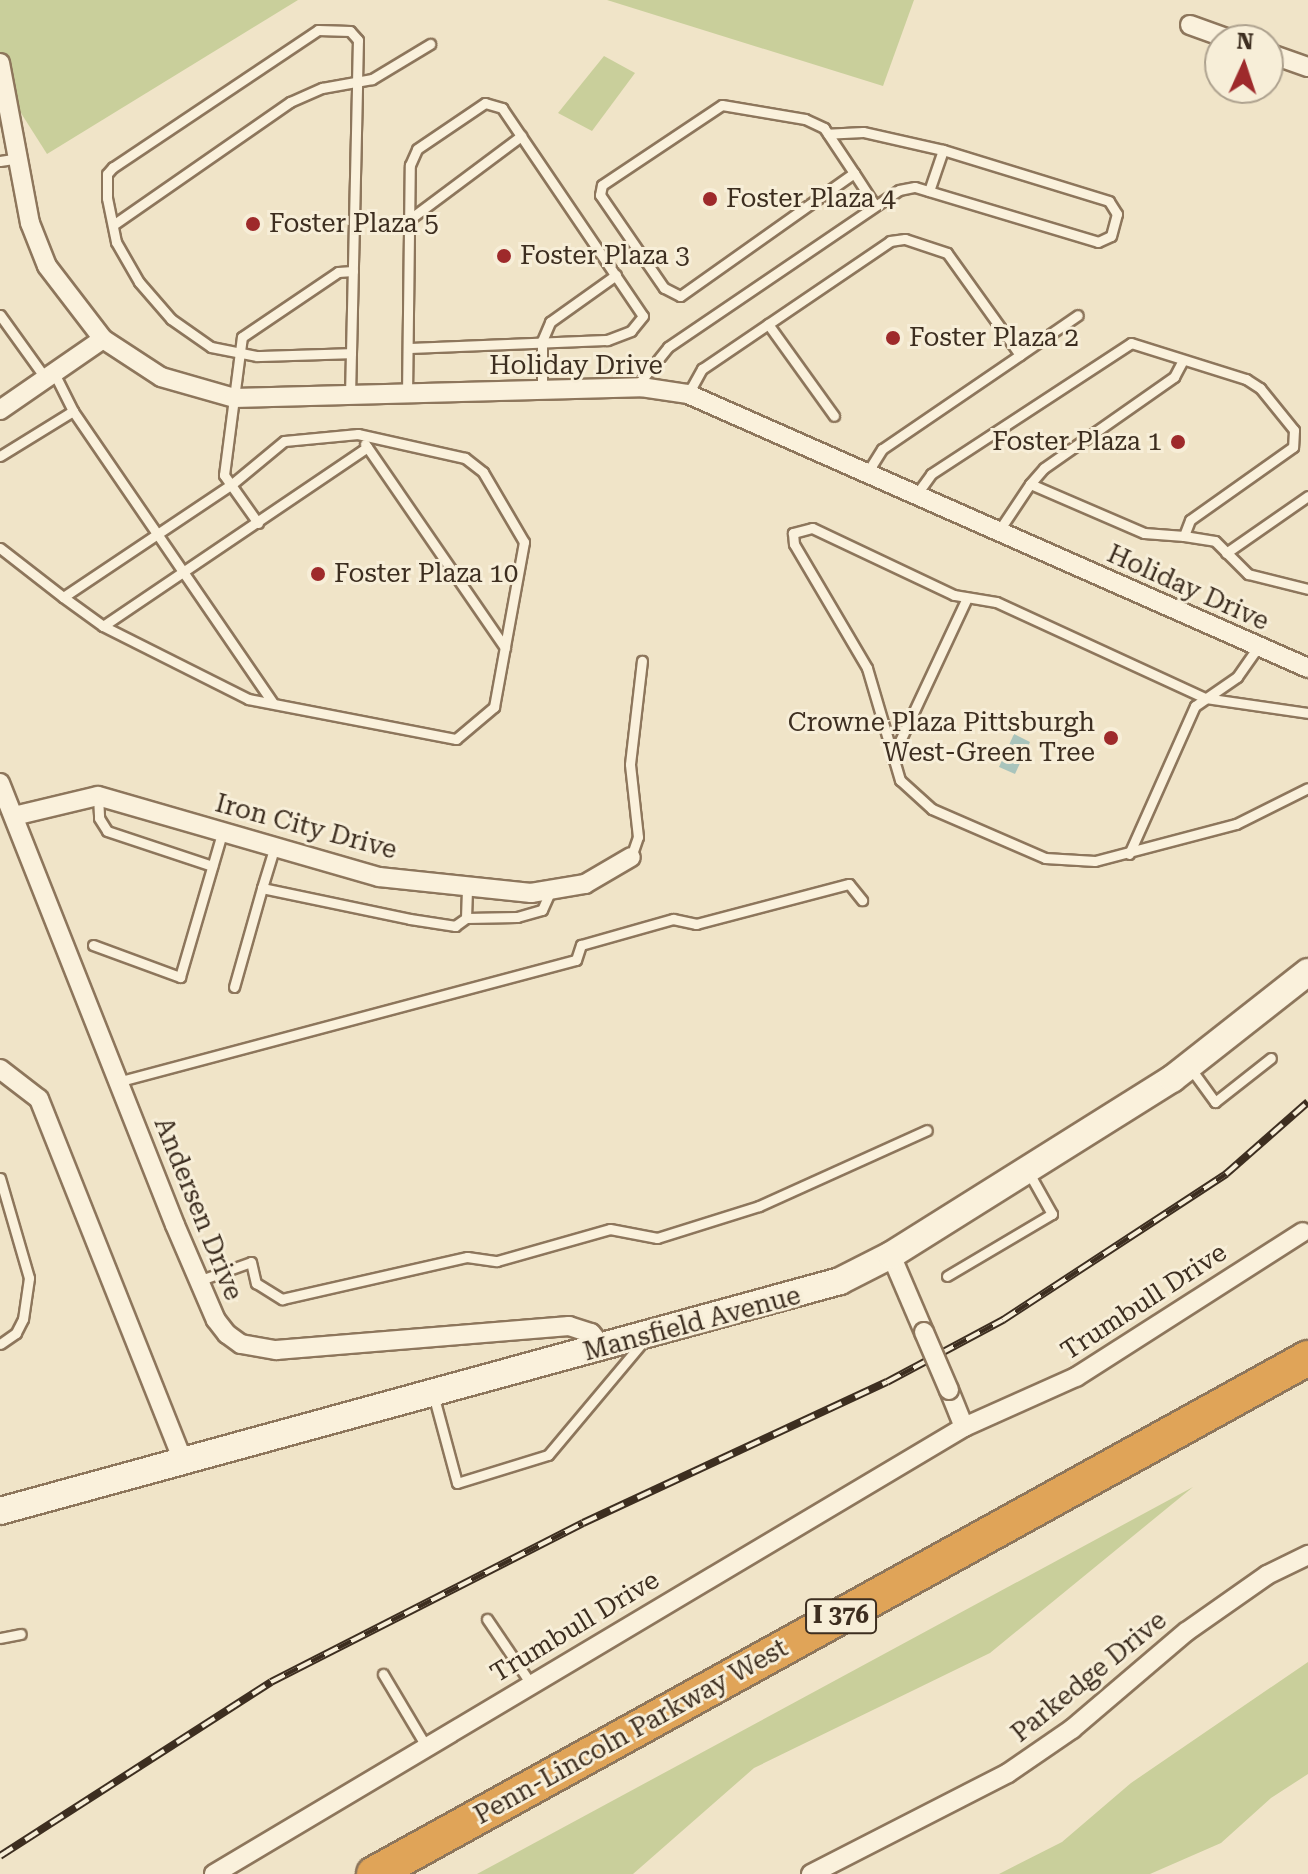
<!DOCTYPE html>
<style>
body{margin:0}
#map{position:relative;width:1308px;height:1874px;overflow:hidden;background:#f0e4c8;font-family:"Roboto Serif",serif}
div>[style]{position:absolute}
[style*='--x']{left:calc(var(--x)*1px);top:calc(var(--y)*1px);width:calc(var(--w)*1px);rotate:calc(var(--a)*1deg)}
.green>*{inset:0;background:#c9cf9b}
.water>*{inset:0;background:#a9c4bc}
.roads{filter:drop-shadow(2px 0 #8d765c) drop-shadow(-2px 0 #8d765c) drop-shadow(0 2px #8d765c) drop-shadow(0 -2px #8d765c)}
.lane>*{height:9px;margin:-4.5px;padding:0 4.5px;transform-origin:4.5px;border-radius:4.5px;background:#faf1dc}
.street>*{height:18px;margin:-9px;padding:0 9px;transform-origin:9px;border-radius:9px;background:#faf1dc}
.secondary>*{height:26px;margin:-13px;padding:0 13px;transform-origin:13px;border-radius:13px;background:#faf1dc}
.highway>*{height:34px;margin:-17px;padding:0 17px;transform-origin:17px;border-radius:17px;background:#e0a458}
.rail>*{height:8px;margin-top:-4px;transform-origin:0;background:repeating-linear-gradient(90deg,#f7eed8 0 15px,#3d2e20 0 30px);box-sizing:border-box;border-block:2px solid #3d2e20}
.bridges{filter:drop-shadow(2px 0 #8d765c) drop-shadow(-2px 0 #8d765c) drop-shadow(0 2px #8d765c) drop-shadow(0 -2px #8d765c)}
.street-bridge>*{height:18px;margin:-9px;padding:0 9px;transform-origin:9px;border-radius:9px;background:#faf1dc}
.dots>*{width:22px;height:22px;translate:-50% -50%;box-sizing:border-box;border:4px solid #f7eed8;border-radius:50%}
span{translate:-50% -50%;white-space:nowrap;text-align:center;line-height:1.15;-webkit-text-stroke:6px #f7eed8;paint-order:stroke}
.shield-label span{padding:2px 6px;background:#f7eed8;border:2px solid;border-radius:6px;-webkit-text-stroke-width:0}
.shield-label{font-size:24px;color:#3d2e20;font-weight:700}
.poi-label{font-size:26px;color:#3d2e20}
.left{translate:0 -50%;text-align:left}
.right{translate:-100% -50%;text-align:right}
.street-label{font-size:26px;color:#3d2e20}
.north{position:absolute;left:1204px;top:24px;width:80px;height:80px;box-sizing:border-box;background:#f7eed8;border:2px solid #ada18e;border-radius:50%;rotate:3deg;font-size:22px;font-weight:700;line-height:32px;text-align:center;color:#3d2e20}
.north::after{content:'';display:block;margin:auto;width:28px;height:36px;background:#9e2a2b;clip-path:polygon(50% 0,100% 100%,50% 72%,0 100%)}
</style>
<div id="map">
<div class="green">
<i style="clip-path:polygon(0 0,298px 0,47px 154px,0 80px)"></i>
<i style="clip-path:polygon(607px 0,914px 0,883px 86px)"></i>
<i style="clip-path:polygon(604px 56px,635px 73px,592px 131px,558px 113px)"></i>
<i style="clip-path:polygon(1193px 1487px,990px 1653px,754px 1768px,633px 1874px,477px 1874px)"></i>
<i style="clip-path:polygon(1308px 1662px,1308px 1774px,1271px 1798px,1221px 1843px,1150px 1874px,999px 1874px,1062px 1842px,1131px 1783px)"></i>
</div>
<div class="water">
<i style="clip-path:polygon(1014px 734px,1030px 742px,1015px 774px,999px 767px)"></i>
</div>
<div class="roads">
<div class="lane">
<i style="--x:0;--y:161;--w:18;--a:-9"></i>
<i style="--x:854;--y:173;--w:213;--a:144.7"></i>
<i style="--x:680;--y:296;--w:18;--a:-153"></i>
<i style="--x:664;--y:288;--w:113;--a:-124.5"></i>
<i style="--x:600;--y:195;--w:10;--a:-79"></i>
<i style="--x:602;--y:185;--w:144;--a:-33.7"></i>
<i style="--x:722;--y:105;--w:84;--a:9.6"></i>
<i style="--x:805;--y:119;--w:21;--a:25"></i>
<i style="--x:824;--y:128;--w:54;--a:56.3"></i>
<i style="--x:854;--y:173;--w:38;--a:57"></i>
<i style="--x:929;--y:191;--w:43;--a:-71.1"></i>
<i style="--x:410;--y:219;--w:139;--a:-36.8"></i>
<i style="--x:113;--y:225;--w:216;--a:-34.8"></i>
<i style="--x:290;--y:102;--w:35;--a:-24"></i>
<i style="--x:322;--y:88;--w:51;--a:-10.2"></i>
<i style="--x:372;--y:79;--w:68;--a:-31.1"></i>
<i style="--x:0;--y:315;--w:79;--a:54.3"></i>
<i style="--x:768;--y:324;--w:113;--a:54.3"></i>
<i style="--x:1020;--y:355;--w:70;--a:-34.6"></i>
<i style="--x:54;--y:373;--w:42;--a:63.4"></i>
<i style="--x:73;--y:411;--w:354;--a:55.6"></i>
<i style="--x:636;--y:387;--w:51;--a:-51.3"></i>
<i style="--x:668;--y:347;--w:279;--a:-34.2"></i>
<i style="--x:899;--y:190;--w:16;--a:-11"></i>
<i style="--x:915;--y:187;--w:191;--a:16.7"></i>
<i style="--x:1098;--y:242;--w:14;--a:-25"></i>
<i style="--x:1111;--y:236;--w:23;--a:-75"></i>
<i style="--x:1117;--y:214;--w:15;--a:-122"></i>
<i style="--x:1109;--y:201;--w:174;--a:-162.9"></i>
<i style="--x:943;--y:150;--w:82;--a:-167.3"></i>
<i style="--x:863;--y:132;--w:35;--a:177"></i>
<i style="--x:542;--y:390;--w:49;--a:-90"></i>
<i style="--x:542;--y:341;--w:21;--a:-67"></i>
<i style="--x:550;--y:322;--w:81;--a:-35.5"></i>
<i style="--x:688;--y:394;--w:29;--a:-61"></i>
<i style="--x:702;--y:369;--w:227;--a:-34.2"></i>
<i style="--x:890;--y:241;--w:15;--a:-8"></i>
<i style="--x:905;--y:239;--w:44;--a:18.4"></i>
<i style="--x:947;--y:253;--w:125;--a:54.4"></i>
<i style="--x:1020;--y:355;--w:167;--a:145.7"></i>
<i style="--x:882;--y:449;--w:28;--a:122"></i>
<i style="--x:407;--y:395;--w:230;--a:-89.3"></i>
<i style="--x:410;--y:165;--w:17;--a:-66"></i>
<i style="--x:417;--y:149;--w:82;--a:-34.1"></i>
<i style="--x:485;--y:103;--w:18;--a:16"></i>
<i style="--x:502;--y:108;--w:251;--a:55.9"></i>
<i style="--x:643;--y:316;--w:19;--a:129"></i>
<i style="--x:631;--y:331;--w:26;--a:159"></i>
<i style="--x:607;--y:340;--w:199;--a:177.7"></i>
<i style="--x:350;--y:396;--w:43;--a:-88.7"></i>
<i style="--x:351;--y:353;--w:270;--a:-88.7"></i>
<i style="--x:357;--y:83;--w:43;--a:-88.7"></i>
<i style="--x:358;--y:40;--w:12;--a:-132"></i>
<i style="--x:350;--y:31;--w:32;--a:-178"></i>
<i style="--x:318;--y:30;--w:247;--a:146.2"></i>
<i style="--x:113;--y:167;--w:9;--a:131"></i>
<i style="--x:107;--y:174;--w:24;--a:90"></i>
<i style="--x:107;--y:198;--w:45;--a:78.4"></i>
<i style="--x:116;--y:242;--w:46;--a:60.1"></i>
<i style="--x:139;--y:282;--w:49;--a:49.1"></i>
<i style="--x:171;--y:319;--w:49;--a:35"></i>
<i style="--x:211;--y:347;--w:47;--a:11.1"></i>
<i style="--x:257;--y:356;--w:94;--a:-1.8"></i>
<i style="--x:365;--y:444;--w:247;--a:55.5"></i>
<i style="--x:0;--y:456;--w:86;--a:-31.7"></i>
<i style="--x:1030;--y:484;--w:21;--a:-49"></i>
<i style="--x:1044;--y:468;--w:159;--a:-35"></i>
<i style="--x:1174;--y:377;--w:19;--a:-62"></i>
<i style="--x:916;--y:495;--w:26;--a:-54"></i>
<i style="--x:931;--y:474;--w:239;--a:-33.2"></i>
<i style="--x:1131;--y:343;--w:121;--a:17.4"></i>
<i style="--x:1246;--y:379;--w:17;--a:33"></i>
<i style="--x:1260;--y:388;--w:54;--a:51"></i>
<i style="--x:1294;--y:430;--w:17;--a:93"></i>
<i style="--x:1293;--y:447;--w:126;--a:144.7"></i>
<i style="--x:1190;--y:520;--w:17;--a:111"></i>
<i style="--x:1184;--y:536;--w:40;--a:-175.7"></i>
<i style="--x:1144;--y:533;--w:124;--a:-156.7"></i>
<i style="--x:1030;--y:484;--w:58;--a:123.7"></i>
<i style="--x:258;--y:523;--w:59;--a:-125.3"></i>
<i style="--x:224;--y:475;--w:139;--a:-82.6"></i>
<i style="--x:242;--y:337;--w:116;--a:-34.1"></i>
<i style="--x:338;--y:272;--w:15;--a:-4"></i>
<i style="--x:1184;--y:536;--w:31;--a:9"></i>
<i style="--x:1215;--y:541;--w:47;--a:45"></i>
<i style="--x:1248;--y:574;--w:62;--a:14"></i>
<i style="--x:0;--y:548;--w:80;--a:37.9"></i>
<i style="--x:63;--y:597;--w:49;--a:35.9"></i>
<i style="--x:103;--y:626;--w:162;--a:26.7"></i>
<i style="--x:248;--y:699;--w:212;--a:10.9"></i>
<i style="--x:456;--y:739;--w:50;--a:-40.1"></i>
<i style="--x:494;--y:707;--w:168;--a:-79.7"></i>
<i style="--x:524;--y:542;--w:81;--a:-120.4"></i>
<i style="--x:483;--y:472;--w:23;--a:-142"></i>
<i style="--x:465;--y:458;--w:110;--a:-167.4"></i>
<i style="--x:358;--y:434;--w:74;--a:174.6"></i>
<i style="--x:284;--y:441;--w:67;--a:140.4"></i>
<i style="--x:232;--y:484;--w:203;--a:146.2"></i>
<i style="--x:1226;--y:553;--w:100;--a:-34.8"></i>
<i style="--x:103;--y:626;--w:319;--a:-34.1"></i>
<i style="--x:1308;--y:713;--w:104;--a:-171.7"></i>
<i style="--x:1205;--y:698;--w:230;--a:-155.3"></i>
<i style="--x:996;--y:602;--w:43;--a:-170.5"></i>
<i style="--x:954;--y:595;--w:157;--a:-154.7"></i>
<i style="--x:812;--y:528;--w:20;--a:165"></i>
<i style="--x:793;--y:533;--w:11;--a:85"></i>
<i style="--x:794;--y:544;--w:144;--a:59.5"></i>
<i style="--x:867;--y:668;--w:117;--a:73.6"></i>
<i style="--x:900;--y:780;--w:43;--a:42.2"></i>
<i style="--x:932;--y:809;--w:123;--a:23.4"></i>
<i style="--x:1045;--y:858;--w:50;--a:3.4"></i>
<i style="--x:1095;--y:861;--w:146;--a:-14.7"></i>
<i style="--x:1236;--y:824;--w:80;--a:-26.6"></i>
<i style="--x:892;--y:758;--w:177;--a:-64.9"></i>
<i style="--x:98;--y:796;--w:22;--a:87"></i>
<i style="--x:99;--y:818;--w:15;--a:58"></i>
<i style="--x:107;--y:831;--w:111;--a:18.4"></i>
<i style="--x:274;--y:849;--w:41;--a:107.1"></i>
<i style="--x:262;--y:888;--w:151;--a:11.8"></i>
<i style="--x:410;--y:919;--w:46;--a:8.8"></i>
<i style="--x:455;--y:926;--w:14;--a:-36"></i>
<i style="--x:466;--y:918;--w:32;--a:-88"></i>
<i style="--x:1129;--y:854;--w:162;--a:-66"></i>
<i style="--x:1195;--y:706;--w:51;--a:-34.6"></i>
<i style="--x:1237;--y:677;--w:37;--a:-55"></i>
<i style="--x:631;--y:857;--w:21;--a:-71"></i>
<i style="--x:638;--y:837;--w:73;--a:-96.3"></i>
<i style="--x:630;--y:764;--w:104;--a:-83.4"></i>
<i style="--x:466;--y:918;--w:51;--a:-1.1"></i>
<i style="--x:517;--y:917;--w:26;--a:-16"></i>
<i style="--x:542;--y:910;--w:20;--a:-66"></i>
<i style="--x:93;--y:945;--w:93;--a:20.2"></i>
<i style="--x:180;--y:977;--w:150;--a:-73.7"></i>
<i style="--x:234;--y:987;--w:103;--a:-74.2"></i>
<i style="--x:1191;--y:1069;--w:41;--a:54"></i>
<i style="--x:1215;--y:1102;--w:71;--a:-38.2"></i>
<i style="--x:117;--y:1082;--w:475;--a:-14.9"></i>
<i style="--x:576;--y:960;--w:16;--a:-72"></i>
<i style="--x:581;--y:945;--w:96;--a:-15.8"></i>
<i style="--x:673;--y:919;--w:24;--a:12"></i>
<i style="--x:696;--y:924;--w:158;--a:-14.7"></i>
<i style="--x:849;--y:884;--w:21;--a:51"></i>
<i style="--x:0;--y:1178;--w:104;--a:73.8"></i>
<i style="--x:29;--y:1278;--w:41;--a:98.3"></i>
<i style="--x:23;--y:1319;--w:16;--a:117"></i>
<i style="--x:16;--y:1333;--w:19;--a:145"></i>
<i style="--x:947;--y:1276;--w:122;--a:-30.6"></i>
<i style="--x:1052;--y:1214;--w:47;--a:-119.3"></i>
<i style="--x:198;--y:1281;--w:56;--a:-19.7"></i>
<i style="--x:251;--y:1262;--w:22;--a:77"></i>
<i style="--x:256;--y:1283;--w:31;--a:32"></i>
<i style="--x:282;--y:1299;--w:190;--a:-12.8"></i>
<i style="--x:467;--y:1257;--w:30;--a:8"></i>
<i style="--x:497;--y:1261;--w:117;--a:-15.8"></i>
<i style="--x:610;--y:1229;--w:48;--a:10.8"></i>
<i style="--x:657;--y:1238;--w:107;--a:-17.4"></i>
<i style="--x:759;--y:1206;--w:184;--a:-24.3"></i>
<i style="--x:433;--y:1394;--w:92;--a:74.9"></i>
<i style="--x:457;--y:1483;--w:95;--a:-17.1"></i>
<i style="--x:548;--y:1455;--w:145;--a:-50"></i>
<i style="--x:487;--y:1619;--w:78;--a:55.9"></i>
<i style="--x:0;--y:1638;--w:21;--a:-11"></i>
<i style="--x:383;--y:1674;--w:84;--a:59.2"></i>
</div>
<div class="street">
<i style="--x:1190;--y:25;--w:45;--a:19.7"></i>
<i style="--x:1268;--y:53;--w:42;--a:19.3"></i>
<i style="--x:0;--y:63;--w:163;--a:79.4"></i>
<i style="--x:30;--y:223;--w:46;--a:68.4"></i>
<i style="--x:47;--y:266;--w:92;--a:52.5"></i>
<i style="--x:103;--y:339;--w:69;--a:33.2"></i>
<i style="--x:161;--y:377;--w:76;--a:16"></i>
<i style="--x:234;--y:398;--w:407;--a:-1.5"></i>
<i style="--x:641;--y:387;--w:48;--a:8.5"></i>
<i style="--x:688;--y:394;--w:678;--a:23.84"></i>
<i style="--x:0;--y:410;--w:125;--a:-34.6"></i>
<i style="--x:0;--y:783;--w:475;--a:68.4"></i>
<i style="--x:175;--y:1225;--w:103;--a:66.7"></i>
<i style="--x:216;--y:1320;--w:18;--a:52"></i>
<i style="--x:227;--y:1334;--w:17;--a:36"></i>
<i style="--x:241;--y:1344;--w:36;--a:10"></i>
<i style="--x:276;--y:1350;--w:294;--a:-4.7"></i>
<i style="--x:569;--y:1326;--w:23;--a:18"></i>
<i style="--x:591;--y:1333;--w:19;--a:51"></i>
<i style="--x:14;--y:816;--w:86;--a:-13.4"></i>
<i style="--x:98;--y:796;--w:292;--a:16.1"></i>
<i style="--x:379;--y:877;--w:153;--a:6"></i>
<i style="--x:531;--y:893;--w:55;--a:-9.5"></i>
<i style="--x:585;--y:884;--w:53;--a:-30.4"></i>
<i style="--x:0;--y:1069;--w:49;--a:37.6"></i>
<i style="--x:39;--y:1099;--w:390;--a:68.3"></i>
<i style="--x:891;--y:1255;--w:84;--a:66.8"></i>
<i style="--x:949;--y:1390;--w:40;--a:68"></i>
<i style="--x:214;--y:1874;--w:873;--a:-30.79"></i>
<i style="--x:964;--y:1427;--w:123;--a:-24.1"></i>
<i style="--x:1076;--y:1377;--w:269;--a:-32.6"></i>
<i style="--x:811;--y:1874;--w:221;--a:-27.1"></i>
<i style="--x:1008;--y:1773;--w:78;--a:-34.5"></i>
<i style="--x:1072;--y:1729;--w:150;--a:-40.4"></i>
<i style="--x:1186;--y:1632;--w:99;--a:-35.1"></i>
<i style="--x:1267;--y:1575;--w:46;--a:-26"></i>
</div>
<div class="secondary">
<i style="--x:0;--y:1511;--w:871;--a:-15.31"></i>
<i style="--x:840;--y:1281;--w:57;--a:-27"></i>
<i style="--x:891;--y:1255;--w:332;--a:-32.1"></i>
<i style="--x:1172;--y:1079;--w:173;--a:-38.2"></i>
</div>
<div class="highway">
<i style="--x:374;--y:1874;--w:1067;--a:-28.92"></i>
</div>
</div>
<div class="rail">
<i style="--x:0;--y:1856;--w:322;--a:-32.7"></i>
<i style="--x:271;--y:1682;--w:350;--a:-27"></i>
<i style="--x:583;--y:1523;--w:335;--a:-24.9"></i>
<i style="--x:887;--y:1382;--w:132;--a:-28.1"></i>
<i style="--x:1003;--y:1320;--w:267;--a:-33.2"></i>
<i style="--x:1226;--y:1174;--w:109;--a:-41.3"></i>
</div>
<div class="bridges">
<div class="street-bridge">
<i style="--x:924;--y:1332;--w:63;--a:66.7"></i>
</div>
</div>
<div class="dots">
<i style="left:710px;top:199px;background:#9e2a2b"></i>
<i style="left:253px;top:224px;background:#9e2a2b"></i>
<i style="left:504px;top:256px;background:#9e2a2b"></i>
<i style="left:893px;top:338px;background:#9e2a2b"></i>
<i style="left:1178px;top:442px;background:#9e2a2b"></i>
<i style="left:318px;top:574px;background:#9e2a2b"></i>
<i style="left:1111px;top:738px;background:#9e2a2b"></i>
</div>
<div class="shield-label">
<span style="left:841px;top:1616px">I 376</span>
</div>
<div class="poi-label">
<span class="left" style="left:726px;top:199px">Foster Plaza 4</span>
<span class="left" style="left:269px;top:224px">Foster Plaza 5</span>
<span class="left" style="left:520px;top:256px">Foster Plaza 3</span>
<span class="left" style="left:909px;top:338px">Foster Plaza 2</span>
<span class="right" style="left:1162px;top:442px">Foster Plaza 1</span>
<span class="left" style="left:334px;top:574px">Foster Plaza 10</span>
<span class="right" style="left:1095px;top:738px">Crowne Plaza Pittsburgh<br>West-Green Tree</span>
</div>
<div class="street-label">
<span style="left:576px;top:366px">Holiday Drive</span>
<span style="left:1188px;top:588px;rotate:24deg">Holiday Drive</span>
<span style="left:306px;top:827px;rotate:15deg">Iron City Drive</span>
<span style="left:198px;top:1209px;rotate:68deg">Andersen Drive</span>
<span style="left:1144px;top:1302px;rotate:-33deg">Trumbull Drive</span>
<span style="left:692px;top:1324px;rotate:-15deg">Mansfield Avenue</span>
<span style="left:575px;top:1627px;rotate:-31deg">Trumbull Drive</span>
<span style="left:1089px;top:1677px;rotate:-39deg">Parkedge Drive</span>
<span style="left:631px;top:1732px;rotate:-29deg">Penn-Lincoln Parkway West</span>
</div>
<div class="north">N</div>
</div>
